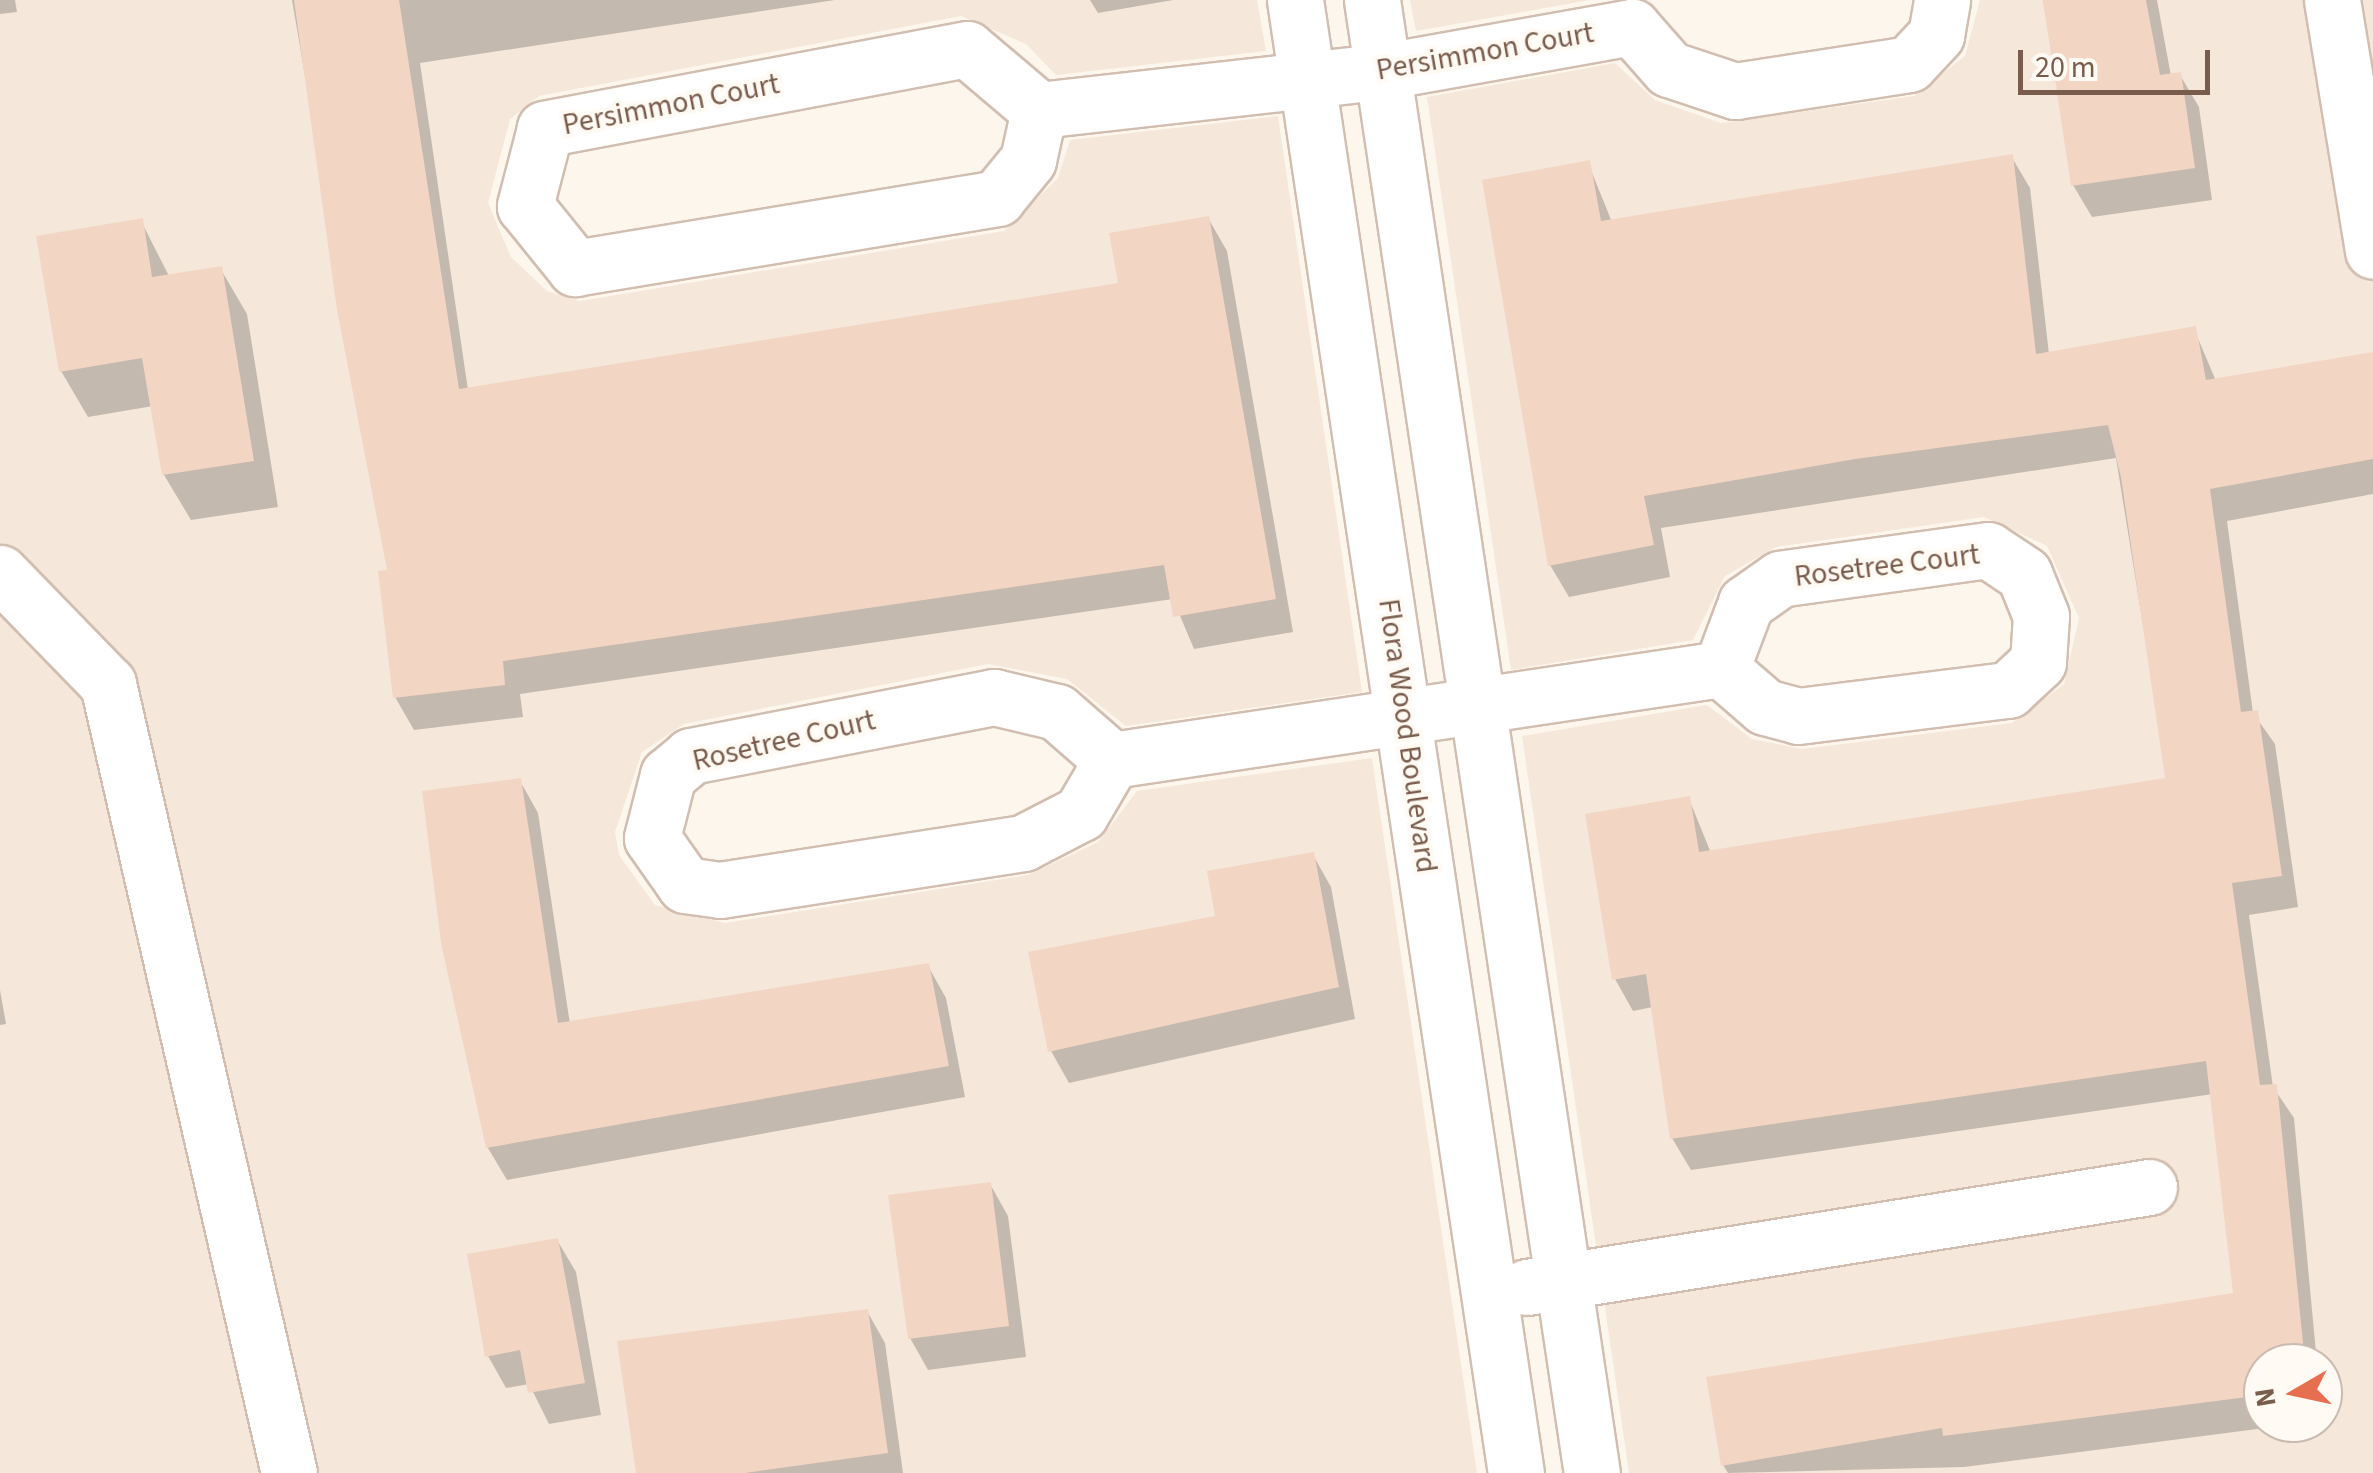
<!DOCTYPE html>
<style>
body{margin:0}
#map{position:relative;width:2373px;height:1473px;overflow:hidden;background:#fdf6ec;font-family:"Source Sans 3",sans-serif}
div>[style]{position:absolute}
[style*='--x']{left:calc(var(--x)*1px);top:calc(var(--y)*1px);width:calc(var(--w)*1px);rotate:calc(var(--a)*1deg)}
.residential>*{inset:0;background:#f5e8da}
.shadow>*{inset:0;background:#0003}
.building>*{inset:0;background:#f3d5c3}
.roads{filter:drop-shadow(2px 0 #d1beb0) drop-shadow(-2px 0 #d1beb0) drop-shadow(0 2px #d1beb0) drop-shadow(0 -2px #d1beb0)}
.minor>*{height:55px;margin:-27.5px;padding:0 27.5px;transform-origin:27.5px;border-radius:27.5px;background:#fff}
span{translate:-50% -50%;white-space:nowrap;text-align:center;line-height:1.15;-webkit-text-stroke:8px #fffaf3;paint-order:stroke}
.street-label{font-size:30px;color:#7a5c4d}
.north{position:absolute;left:2243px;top:1343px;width:100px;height:100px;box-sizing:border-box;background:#fffaf3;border:2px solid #cabbb1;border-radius:50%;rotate:261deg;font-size:28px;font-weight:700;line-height:40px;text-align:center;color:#7a5c4d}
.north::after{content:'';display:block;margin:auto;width:35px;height:45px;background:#e76f51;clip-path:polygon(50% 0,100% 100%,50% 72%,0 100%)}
.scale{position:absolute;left:2018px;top:50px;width:192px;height:45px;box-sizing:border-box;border:5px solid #7a5c4d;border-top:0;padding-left:12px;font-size:30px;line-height:35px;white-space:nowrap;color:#7a5c4d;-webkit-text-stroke:8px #fffaf3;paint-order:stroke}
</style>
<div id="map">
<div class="residential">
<i style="clip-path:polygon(0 0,1257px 0,1266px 51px,1056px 75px,1026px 44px,961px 16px,539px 96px,510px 119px,488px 203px,511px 257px,547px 291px,580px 301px,1004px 231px,1058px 178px,1070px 140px,1278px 116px,1362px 692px,1126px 726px,1067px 679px,988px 664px,684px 724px,642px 752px,615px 832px,619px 855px,655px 905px,725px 923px,1028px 875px,1098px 842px,1137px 791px,1372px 758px,1477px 1473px,0 1473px)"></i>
<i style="clip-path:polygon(1410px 0,1590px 0,1416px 31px)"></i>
<i style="clip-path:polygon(evenodd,1980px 0,2373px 0,2373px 1473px,1629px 1473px,1522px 736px,1707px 705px,1752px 739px,1802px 749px,2012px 723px,2064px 684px,2079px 618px,2047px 546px,1984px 517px,1776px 547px,1725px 576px,1693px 640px,1511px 670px,1427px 97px,1615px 63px,1655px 100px,1721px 123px,1914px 96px,1965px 56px,1980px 0,2263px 1363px,2323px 1363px,2323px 1423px,2263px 1423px,2263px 1363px)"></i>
</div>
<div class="shadow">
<i style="clip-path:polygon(0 0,15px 0,17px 12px,0 14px)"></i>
<i style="clip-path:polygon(292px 0,835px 0,420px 63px,468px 390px,1121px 285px,1208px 218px,1227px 251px,1293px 632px,1194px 649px,1173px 599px,520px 694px,523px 717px,414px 730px,395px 697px,390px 572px)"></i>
<i style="clip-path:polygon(1090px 0,1173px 0,1098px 13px)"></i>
<i style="clip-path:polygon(2043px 0,2157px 0,2171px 76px,2180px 75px,2199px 107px,2212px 200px,2092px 217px,2073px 185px)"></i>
<i style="clip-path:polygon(2011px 156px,2030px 188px,2049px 354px,2194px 329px,2216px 381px,2373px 363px,2373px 494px,2227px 521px,2253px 713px,2275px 744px,2298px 907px,2249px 915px,2273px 1087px,2294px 1118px,2317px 1363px,2263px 1363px,2263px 1423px,2303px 1423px,1964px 1467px,1728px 1473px,1723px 1465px,2236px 1295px,2213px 1094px,1691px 1170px,1672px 1138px,1653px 1007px,1633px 1011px,1615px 979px,1689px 799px,1711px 853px,2168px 780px,2116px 458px,1661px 528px,1670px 577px,1569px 597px,1550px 565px,1588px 163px,1612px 222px)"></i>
<i style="clip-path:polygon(141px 221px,169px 276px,220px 268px,247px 314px,278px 507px,191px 520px,164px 475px,153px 406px,88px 417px,61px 371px)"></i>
<i style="clip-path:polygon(520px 781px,538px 813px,570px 1024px,928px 966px,946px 998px,965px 1097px,507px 1180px,488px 1148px)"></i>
<i style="clip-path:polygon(1313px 855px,1331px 887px,1355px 1019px,1069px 1083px,1051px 1051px)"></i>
<i style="clip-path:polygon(0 990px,6px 1024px,0 1025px)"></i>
<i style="clip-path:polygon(990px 1184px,1008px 1216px,1026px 1357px,928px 1370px,910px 1338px)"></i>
<i style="clip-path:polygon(557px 1240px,576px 1272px,601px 1415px,549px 1424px,529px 1384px,506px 1388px,488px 1356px)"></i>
<i style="clip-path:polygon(867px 1311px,885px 1343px,903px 1473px,638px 1473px)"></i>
</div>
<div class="building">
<i style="clip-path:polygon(294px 0,399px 0,459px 389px,1118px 283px,1109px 233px,1209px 216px,1276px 599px,1173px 617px,1164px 565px,503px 661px,505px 685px,393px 698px,378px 571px,387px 570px,337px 310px)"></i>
<i style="clip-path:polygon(2043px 0,2146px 0,2160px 75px,2181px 72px,2195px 168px,2071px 186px)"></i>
<i style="clip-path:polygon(2013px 154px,2036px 354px,2196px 326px,2206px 380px,2373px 352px,2373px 459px,2210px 489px,2241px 712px,2258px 710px,2282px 876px,2232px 883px,2260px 1085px,2277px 1084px,2305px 1363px,2263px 1363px,2263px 1395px,1943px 1436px,1942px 1428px,1721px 1466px,1706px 1377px,2233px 1293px,2206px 1061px,1670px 1139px,1646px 974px,1612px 980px,1585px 814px,1690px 796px,1699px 852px,2165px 778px,2121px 477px,2108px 425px,1855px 459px,1644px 496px,1654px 545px,1548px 566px,1482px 180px,1590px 160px,1601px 221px)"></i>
<i style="clip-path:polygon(143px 218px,152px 277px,222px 266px,254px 461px,162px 475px,142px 358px,59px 372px,36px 236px)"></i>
<i style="clip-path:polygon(521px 778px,558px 1023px,929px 963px,949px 1066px,486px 1148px,441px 943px,422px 791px)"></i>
<i style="clip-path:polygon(1314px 852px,1339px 987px,1048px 1052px,1028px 952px,1215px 916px,1207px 871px)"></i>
<i style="clip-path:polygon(991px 1182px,1009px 1326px,908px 1339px,888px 1195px)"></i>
<i style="clip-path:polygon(558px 1238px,585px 1383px,528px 1393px,520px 1350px,485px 1357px,467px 1254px)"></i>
<i style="clip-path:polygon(868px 1309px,888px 1453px,745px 1473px,636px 1473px,617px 1341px)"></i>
</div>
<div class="roads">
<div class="minor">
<i style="--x:1295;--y:0;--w:1489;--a:81.47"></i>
<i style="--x:1372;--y:0;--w:1489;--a:81.51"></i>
<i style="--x:2332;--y:0;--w:254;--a:80.7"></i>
<i style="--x:1632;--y:27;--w:56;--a:48.6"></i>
<i style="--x:1669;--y:69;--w:70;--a:18.4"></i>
<i style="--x:1735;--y:91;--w:176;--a:-8.8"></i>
<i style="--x:1909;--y:64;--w:40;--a:-47"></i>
<i style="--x:1936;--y:35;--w:36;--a:-80"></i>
<i style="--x:1039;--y:110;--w:94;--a:-139.7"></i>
<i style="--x:967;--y:49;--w:430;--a:169.3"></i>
<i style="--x:545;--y:129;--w:80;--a:104.6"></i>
<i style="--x:525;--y:206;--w:80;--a:51.1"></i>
<i style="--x:575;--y:268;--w:428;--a:-9.4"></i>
<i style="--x:997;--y:198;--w:49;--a:-50.8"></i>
<i style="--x:1028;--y:160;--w:51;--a:-77.6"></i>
<i style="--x:1039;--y:110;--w:348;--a:-6.4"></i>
<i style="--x:1385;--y:71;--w:251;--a:-10.1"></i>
<i style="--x:0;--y:573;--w:155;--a:45.8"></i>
<i style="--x:108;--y:684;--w:809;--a:77.08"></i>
<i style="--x:1112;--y:760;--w:73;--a:-138.9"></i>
<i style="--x:1057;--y:712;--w:65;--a:-166.6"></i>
<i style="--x:994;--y:697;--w:309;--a:169"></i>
<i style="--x:691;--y:756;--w:30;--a:140"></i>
<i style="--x:668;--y:775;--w:65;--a:104.3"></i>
<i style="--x:652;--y:838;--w:57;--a:54.9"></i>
<i style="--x:685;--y:885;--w:35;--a:8"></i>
<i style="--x:720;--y:890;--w:307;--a:-8.8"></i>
<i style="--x:1023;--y:843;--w:65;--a:-27.3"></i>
<i style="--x:1081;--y:813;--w:61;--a:-59.7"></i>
<i style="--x:1112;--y:760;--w:616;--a:-8.5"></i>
<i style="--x:1721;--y:669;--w:58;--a:40.8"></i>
<i style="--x:1765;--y:707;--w:34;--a:15"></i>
<i style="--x:1798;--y:716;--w:212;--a:-7.1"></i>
<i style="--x:2008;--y:690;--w:41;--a:-43"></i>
<i style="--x:2038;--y:662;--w:46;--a:-86.3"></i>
<i style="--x:2041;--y:616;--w:45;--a:-112"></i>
<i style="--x:2024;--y:574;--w:43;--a:-146.3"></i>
<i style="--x:1988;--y:550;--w:210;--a:172.1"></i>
<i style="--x:1780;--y:579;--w:42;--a:144.8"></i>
<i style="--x:1746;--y:603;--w:71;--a:110.7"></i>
<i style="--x:1527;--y:1287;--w:630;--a:-9.13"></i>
</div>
</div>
<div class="street-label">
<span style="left:1485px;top:52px;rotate:-10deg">Persimmon Court</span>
<span style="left:671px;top:105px;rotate:-11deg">Persimmon Court</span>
<span style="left:1887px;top:566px;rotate:-7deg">Rosetree Court</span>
<span style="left:1407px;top:736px;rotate:82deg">Flora Wood Boulevard</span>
<span style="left:784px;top:741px;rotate:-13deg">Rosetree Court</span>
</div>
<div class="north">N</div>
<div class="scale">20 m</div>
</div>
